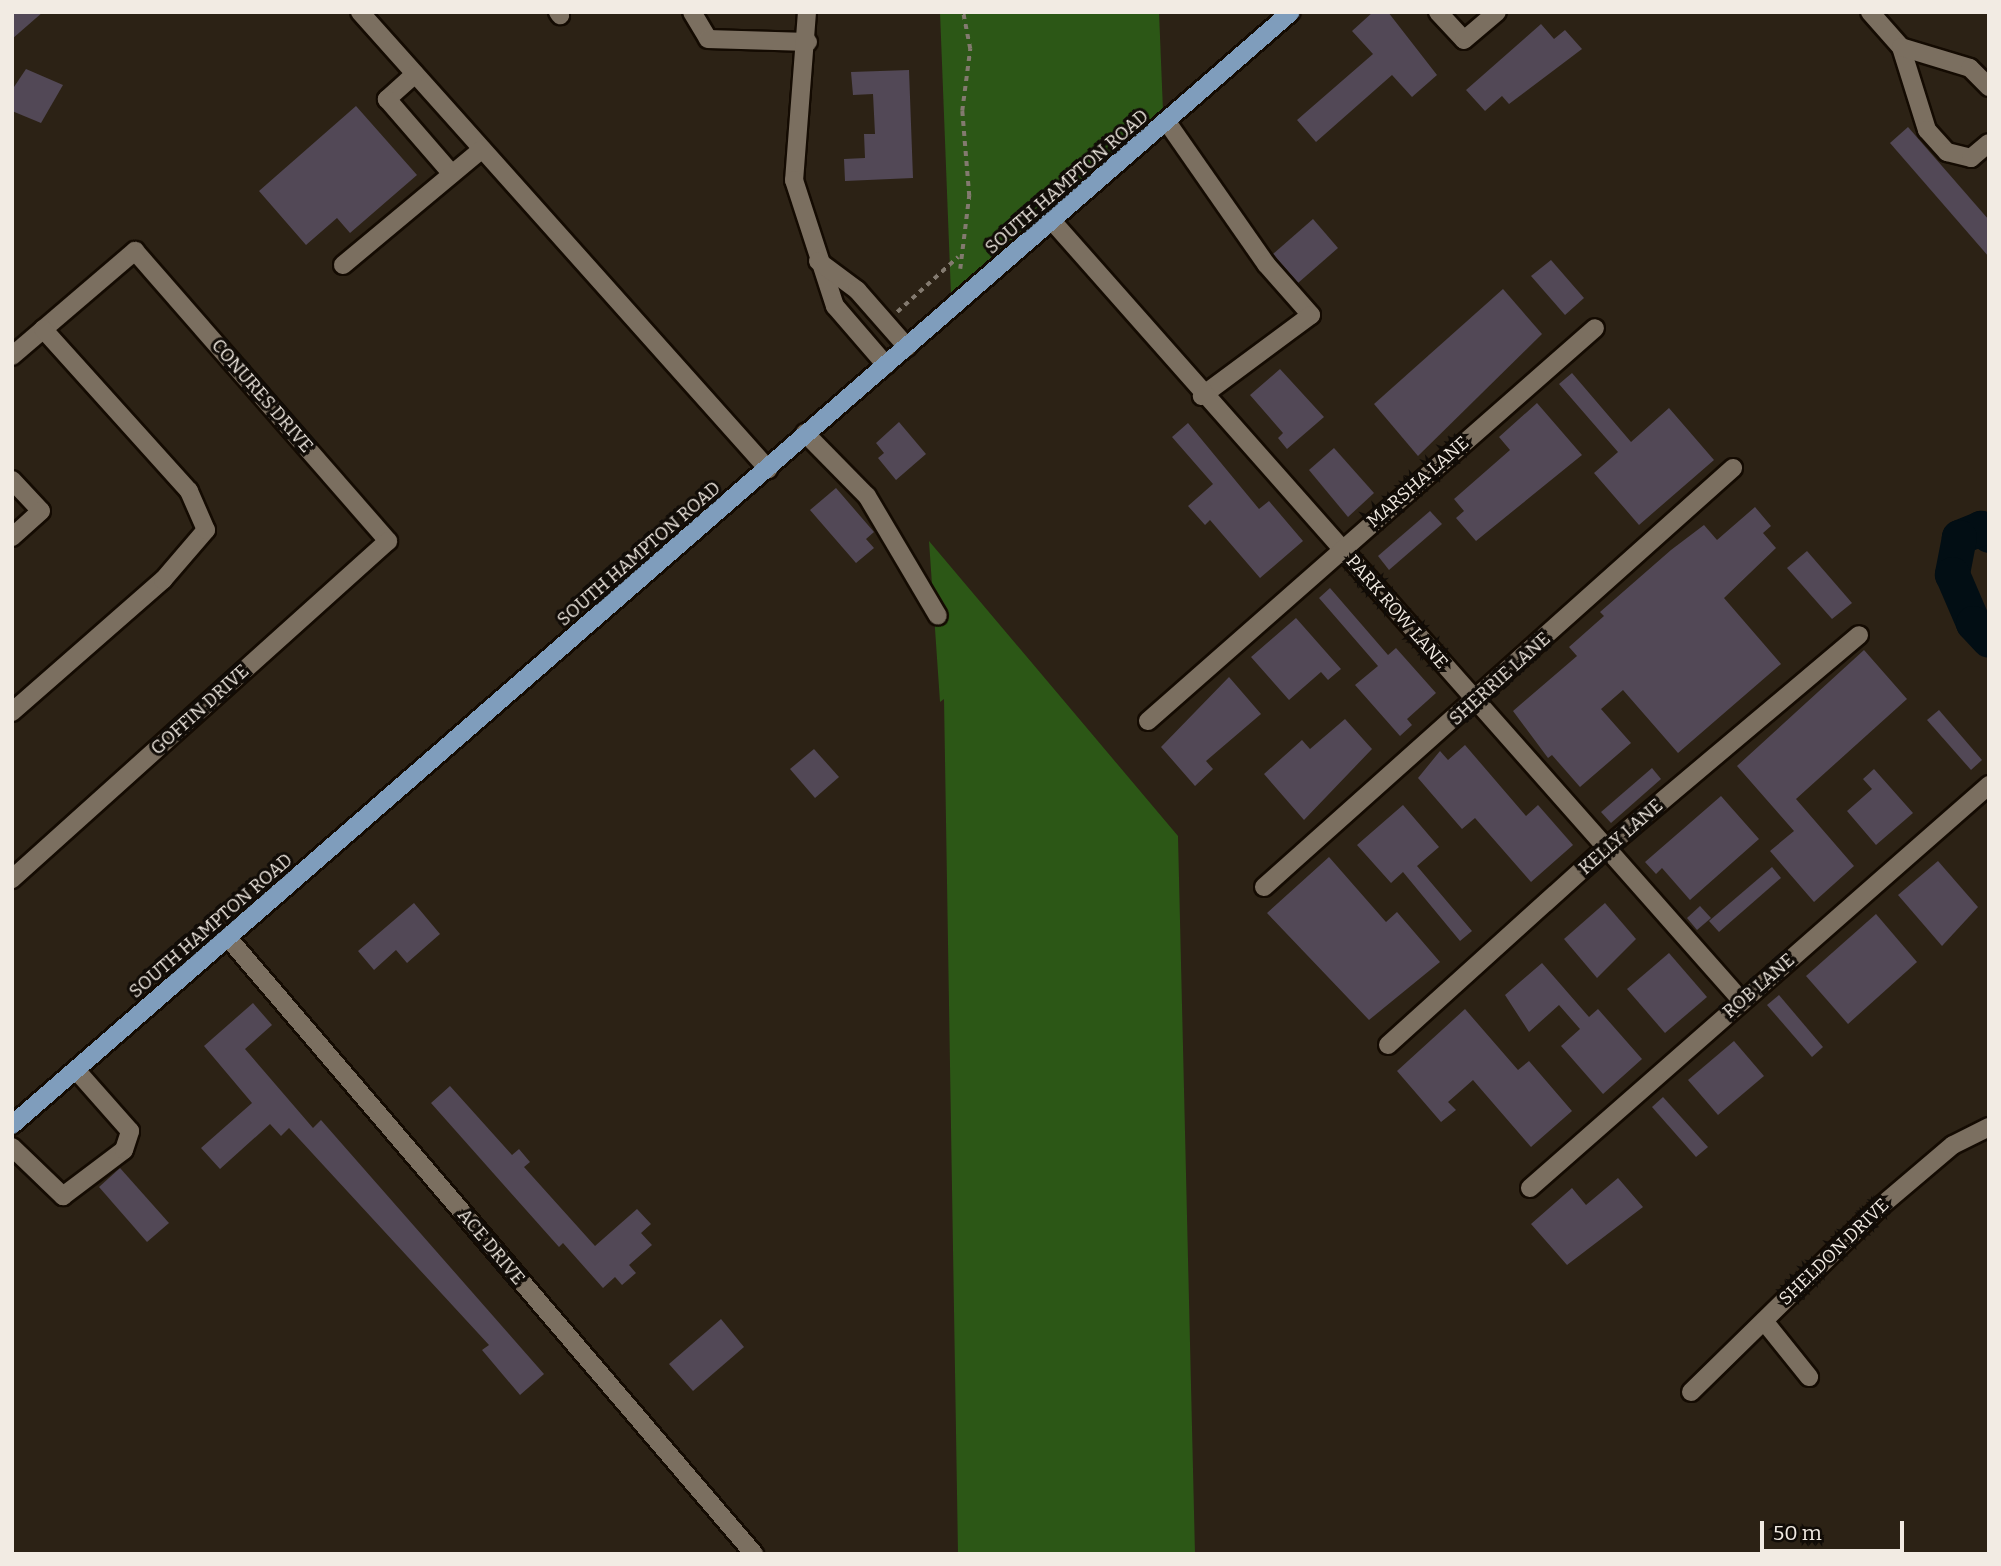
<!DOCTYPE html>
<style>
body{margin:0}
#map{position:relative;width:2001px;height:1566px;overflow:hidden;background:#2c2215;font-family:Bitter,serif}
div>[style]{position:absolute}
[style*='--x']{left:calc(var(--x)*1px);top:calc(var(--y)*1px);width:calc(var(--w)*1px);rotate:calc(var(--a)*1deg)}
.green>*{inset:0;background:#2c5716}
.river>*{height:35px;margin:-17.5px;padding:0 17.5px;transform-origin:17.5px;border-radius:17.5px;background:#020e14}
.building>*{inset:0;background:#524856}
.path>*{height:3.5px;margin-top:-1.75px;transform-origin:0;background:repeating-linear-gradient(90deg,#837a6f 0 5px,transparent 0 10px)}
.roads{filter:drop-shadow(2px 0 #140b02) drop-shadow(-2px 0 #140b02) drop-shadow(0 2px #140b02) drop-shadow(0 -2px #140b02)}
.minor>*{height:18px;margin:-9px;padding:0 9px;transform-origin:9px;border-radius:9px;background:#7b6f60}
.major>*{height:18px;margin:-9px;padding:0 9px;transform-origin:9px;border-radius:9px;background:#7f9dbc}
span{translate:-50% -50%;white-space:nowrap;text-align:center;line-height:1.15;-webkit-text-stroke:6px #110c07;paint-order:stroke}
.street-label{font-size:18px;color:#f2ebe3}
.frame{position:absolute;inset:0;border:14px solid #f2ebe3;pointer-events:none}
.scale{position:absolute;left:1760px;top:1521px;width:144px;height:32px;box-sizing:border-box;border:4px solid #f2ebe3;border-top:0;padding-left:9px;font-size:21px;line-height:24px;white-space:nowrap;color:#f2ebe3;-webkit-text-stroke:5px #110c07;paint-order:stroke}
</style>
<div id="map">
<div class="green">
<i style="clip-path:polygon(940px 12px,1159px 12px,1163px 111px,951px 295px)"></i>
<i style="clip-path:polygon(929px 541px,1178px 836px,1195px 1554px,958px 1554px,944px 699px,940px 702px)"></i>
</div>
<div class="river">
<i style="--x:1989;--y:535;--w:11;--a:-139"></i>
<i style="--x:1981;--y:528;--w:24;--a:158"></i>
<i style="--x:1959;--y:537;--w:38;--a:101"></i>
<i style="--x:1952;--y:574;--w:53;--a:66.8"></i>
<i style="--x:1973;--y:623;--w:23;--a:47"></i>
</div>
<div class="building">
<i style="clip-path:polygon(12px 12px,43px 12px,12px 39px)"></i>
<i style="clip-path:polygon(1373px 12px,1388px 12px,1437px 75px,1412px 97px,1392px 75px,1316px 142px,1297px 120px,1373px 54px,1352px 31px)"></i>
<i style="clip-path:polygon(1541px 24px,1554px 39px,1565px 30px,1582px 49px,1509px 104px,1502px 96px,1485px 111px,1466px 90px)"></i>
<i style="clip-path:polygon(26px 69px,63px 85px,41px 123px,12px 111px,12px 90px)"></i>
<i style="clip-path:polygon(909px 70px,913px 178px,845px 181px,844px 159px,865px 158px,864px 134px,875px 134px,873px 94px,853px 95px,851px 72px)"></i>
<i style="clip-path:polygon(356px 106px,417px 175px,350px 233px,337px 218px,306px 245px,259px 191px)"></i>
<i style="clip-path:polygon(1908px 127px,1989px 220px,1989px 257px,1890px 143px)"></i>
<i style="clip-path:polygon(1313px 219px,1338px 248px,1298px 283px,1273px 254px)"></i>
<i style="clip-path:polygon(1551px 260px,1584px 298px,1565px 315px,1531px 276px)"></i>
<i style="clip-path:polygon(1503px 289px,1542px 334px,1418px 456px,1374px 404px)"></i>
<i style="clip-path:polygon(1280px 369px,1324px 417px,1287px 449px,1278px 438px,1283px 433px,1250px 395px)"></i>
<i style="clip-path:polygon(1572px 373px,1631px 442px,1669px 408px,1714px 460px,1639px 525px,1594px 473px,1618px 452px,1559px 384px)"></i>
<i style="clip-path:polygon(1537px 403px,1582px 455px,1476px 541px,1456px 518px,1464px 511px,1454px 499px,1510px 450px,1499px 437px)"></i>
<i style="clip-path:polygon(899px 422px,926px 454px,896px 480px,878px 458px,884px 453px,876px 443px)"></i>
<i style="clip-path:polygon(1188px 423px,1259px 509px,1269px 501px,1303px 541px,1260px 578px,1210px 520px,1205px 525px,1188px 506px,1213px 484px,1172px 437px)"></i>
<i style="clip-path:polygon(1334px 448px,1374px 493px,1348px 517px,1309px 470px)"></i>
<i style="clip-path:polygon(836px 488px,874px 532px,866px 539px,874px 548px,856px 563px,810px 510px)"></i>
<i style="clip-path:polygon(1755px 507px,1771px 526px,1763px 533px,1776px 548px,1724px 598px,1781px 664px,1678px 753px,1623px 690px,1601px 709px,1631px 743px,1580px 787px,1552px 755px,1548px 758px,1513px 711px,1577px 656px,1569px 647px,1604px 616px,1600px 612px,1671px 550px,1704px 525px,1717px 540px)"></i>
<i style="clip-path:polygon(1430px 511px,1442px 524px,1389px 570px,1378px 556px)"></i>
<i style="clip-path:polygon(1807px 551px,1852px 603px,1832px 619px,1787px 568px)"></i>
<i style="clip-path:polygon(1330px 588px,1388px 655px,1396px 648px,1436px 693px,1407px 719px,1412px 725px,1400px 736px,1355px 685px,1378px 666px,1319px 598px)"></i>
<i style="clip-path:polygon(1296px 618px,1341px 669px,1328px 680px,1321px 672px,1289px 700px,1251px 657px)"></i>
<i style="clip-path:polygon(1864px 650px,1907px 699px,1796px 799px,1854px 866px,1814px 902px,1770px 851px,1794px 831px,1737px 766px)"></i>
<i style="clip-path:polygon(1229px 677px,1261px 714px,1206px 761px,1213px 769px,1195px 786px,1161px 747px)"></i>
<i style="clip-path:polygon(1939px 710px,1982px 760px,1971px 770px,1927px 720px)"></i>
<i style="clip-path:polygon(1345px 719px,1372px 749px,1304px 820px,1264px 774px,1302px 740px,1310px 749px)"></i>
<i style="clip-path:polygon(1465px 745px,1526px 816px,1538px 805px,1573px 845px,1531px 882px,1475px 818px,1462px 829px,1418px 778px,1440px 751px,1448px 760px)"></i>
<i style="clip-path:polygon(814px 749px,839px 777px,815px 798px,790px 769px)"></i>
<i style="clip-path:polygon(1652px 768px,1661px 779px,1611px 823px,1601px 812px)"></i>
<i style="clip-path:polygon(1874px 769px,1913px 813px,1876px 845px,1847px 811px,1872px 789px,1863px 779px)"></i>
<i style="clip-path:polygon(1721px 796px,1759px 839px,1690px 900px,1662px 868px,1656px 874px,1645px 862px)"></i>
<i style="clip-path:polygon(1403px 805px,1439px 847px,1417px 866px,1472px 931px,1460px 941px,1403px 872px,1391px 883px,1357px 845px)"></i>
<i style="clip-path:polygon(1329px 857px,1386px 922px,1397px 912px,1440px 962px,1369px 1020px,1267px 913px)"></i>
<i style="clip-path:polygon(1938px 861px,1978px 907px,1942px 946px,1898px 895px)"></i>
<i style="clip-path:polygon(1772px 867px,1781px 878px,1719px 932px,1709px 921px)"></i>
<i style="clip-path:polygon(414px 903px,440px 934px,407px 963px,396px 950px,374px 970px,358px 951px)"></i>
<i style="clip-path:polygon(1605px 903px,1636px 939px,1597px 978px,1564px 939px)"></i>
<i style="clip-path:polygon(1700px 906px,1711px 918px,1697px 930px,1687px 918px)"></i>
<i style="clip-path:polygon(1876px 914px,1917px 962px,1848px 1024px,1806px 976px)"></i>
<i style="clip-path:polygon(1669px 953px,1707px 997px,1665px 1033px,1627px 989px)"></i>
<i style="clip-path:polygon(1542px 963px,1589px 1017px,1598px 1009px,1642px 1059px,1603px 1094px,1561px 1046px,1580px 1029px,1559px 1005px,1529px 1032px,1505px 995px)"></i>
<i style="clip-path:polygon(1779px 995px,1823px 1047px,1812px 1057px,1767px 1005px)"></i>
<i style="clip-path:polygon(253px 1003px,272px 1025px,245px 1049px,313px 1128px,321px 1120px,544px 1374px,520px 1395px,482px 1350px,489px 1345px,289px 1128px,281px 1136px,270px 1124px,220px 1169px,201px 1148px,252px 1103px,204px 1046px)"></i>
<i style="clip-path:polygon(1465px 1009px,1518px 1070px,1529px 1061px,1572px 1111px,1531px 1147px,1473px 1080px,1448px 1102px,1456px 1110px,1441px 1122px,1397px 1071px)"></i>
<i style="clip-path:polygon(1734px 1041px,1764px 1076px,1718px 1115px,1688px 1080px)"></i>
<i style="clip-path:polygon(450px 1086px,512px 1155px,519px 1149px,530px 1162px,524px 1167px,595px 1246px,637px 1209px,651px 1224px,641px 1233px,652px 1245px,629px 1265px,636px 1273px,622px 1285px,615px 1277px,603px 1288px,563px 1243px,559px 1247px,431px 1103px)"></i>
<i style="clip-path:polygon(1663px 1097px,1708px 1147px,1696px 1157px,1652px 1107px)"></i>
<i style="clip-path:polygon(120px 1168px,169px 1223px,147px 1242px,99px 1187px)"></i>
<i style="clip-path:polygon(1618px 1178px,1643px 1207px,1567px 1265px,1531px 1224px,1572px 1188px,1586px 1205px)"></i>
<i style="clip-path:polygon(721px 1319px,744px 1347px,693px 1391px,669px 1364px)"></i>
</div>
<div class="path">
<i style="--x:960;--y:269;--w:74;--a:-83"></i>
<i style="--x:969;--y:196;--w:85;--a:-94.7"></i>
<i style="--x:962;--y:111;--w:63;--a:-82.6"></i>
<i style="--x:970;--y:49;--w:38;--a:-101"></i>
<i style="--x:897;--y:312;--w:82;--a:-42"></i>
</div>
<div class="roads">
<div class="minor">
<i style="--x:360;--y:12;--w:613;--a:48.24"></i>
<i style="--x:558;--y:12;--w:4;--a:56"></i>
<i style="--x:692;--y:12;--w:31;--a:59"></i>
<i style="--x:708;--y:39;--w:100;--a:1.7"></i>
<i style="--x:807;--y:12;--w:169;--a:94.4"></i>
<i style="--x:794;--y:180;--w:133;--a:72"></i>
<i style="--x:835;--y:306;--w:78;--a:49.2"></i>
<i style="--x:1438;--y:12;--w:38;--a:47"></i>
<i style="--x:1464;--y:40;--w:43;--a:-40.3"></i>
<i style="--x:1870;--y:12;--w:47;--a:48.5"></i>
<i style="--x:1901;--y:47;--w:87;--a:72.6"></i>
<i style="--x:1927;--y:130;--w:30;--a:48"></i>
<i style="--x:1947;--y:152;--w:25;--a:14"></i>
<i style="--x:1971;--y:158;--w:23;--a:-40"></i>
<i style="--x:1901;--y:47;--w:72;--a:16.9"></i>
<i style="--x:1970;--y:68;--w:27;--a:45"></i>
<i style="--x:415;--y:74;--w:38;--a:138"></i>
<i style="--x:387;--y:99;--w:99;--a:49.1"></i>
<i style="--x:1167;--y:122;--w:173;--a:55.1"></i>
<i style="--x:1266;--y:264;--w:68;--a:48.6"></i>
<i style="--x:1311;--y:315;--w:136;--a:143.4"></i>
<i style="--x:1054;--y:223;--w:1037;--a:48.52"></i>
<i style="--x:818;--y:261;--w:49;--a:36.6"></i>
<i style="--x:857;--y:290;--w:76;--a:48.7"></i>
<i style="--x:343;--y:265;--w:181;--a:-39.8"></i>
<i style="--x:12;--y:356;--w:162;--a:-40.5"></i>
<i style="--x:135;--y:251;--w:385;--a:48.9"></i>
<i style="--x:388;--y:541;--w:506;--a:138.05"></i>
<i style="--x:805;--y:433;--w:88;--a:45.5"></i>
<i style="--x:867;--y:496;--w:139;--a:59.4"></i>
<i style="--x:12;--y:480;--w:42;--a:46.9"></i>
<i style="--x:41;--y:511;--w:39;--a:138"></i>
<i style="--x:12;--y:712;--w:201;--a:-41.2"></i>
<i style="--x:163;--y:580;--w:66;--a:-49.3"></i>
<i style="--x:206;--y:530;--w:43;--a:-113.6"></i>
<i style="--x:189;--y:491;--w:218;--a:-132"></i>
<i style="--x:1148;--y:721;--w:595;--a:-41.32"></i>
<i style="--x:1264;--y:887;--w:629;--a:-41.78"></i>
<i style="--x:229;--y:939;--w:809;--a:49.51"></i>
<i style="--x:1388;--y:1045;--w:292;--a:-42.1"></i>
<i style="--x:1605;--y:849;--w:332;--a:-40.1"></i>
<i style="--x:12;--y:1147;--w:71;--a:43.9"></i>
<i style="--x:63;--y:1196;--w:76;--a:-37"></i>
<i style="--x:124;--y:1150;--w:20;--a:-72"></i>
<i style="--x:130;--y:1131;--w:81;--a:-131.5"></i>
<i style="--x:1530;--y:1188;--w:611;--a:-41.28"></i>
<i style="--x:1764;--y:1321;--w:72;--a:51.2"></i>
<i style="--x:1691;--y:1392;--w:266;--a:-44.4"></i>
<i style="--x:1881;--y:1206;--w:94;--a:-40.3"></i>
<i style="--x:1953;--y:1145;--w:40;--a:-26.6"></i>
</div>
<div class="major">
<i style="--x:12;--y:1125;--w:1695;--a:-41.03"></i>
</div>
</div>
<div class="street-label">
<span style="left:1067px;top:182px;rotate:-41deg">SOUTH HAMPTON ROAD</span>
<span style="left:262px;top:396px;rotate:49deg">CONURES DRIVE</span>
<span style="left:1418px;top:482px;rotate:-41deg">MARSHA LANE</span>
<span style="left:639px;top:554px;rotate:-41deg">SOUTH HAMPTON ROAD</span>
<span style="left:1397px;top:612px;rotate:49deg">PARK ROW LANE</span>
<span style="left:1500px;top:679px;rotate:-42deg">SHERRIE LANE</span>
<span style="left:200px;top:710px;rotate:-42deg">GOFFIN DRIVE</span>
<span style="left:1621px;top:837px;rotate:-41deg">KELLY LANE</span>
<span style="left:211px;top:926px;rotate:-41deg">SOUTH HAMPTON ROAD</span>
<span style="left:1759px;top:986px;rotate:-41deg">ROB LANE</span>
<span style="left:491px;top:1247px;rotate:50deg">ACE DRIVE</span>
<span style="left:1834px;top:1252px;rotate:-44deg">SHELDON DRIVE</span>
</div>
<div class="frame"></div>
<div class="scale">50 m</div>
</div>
